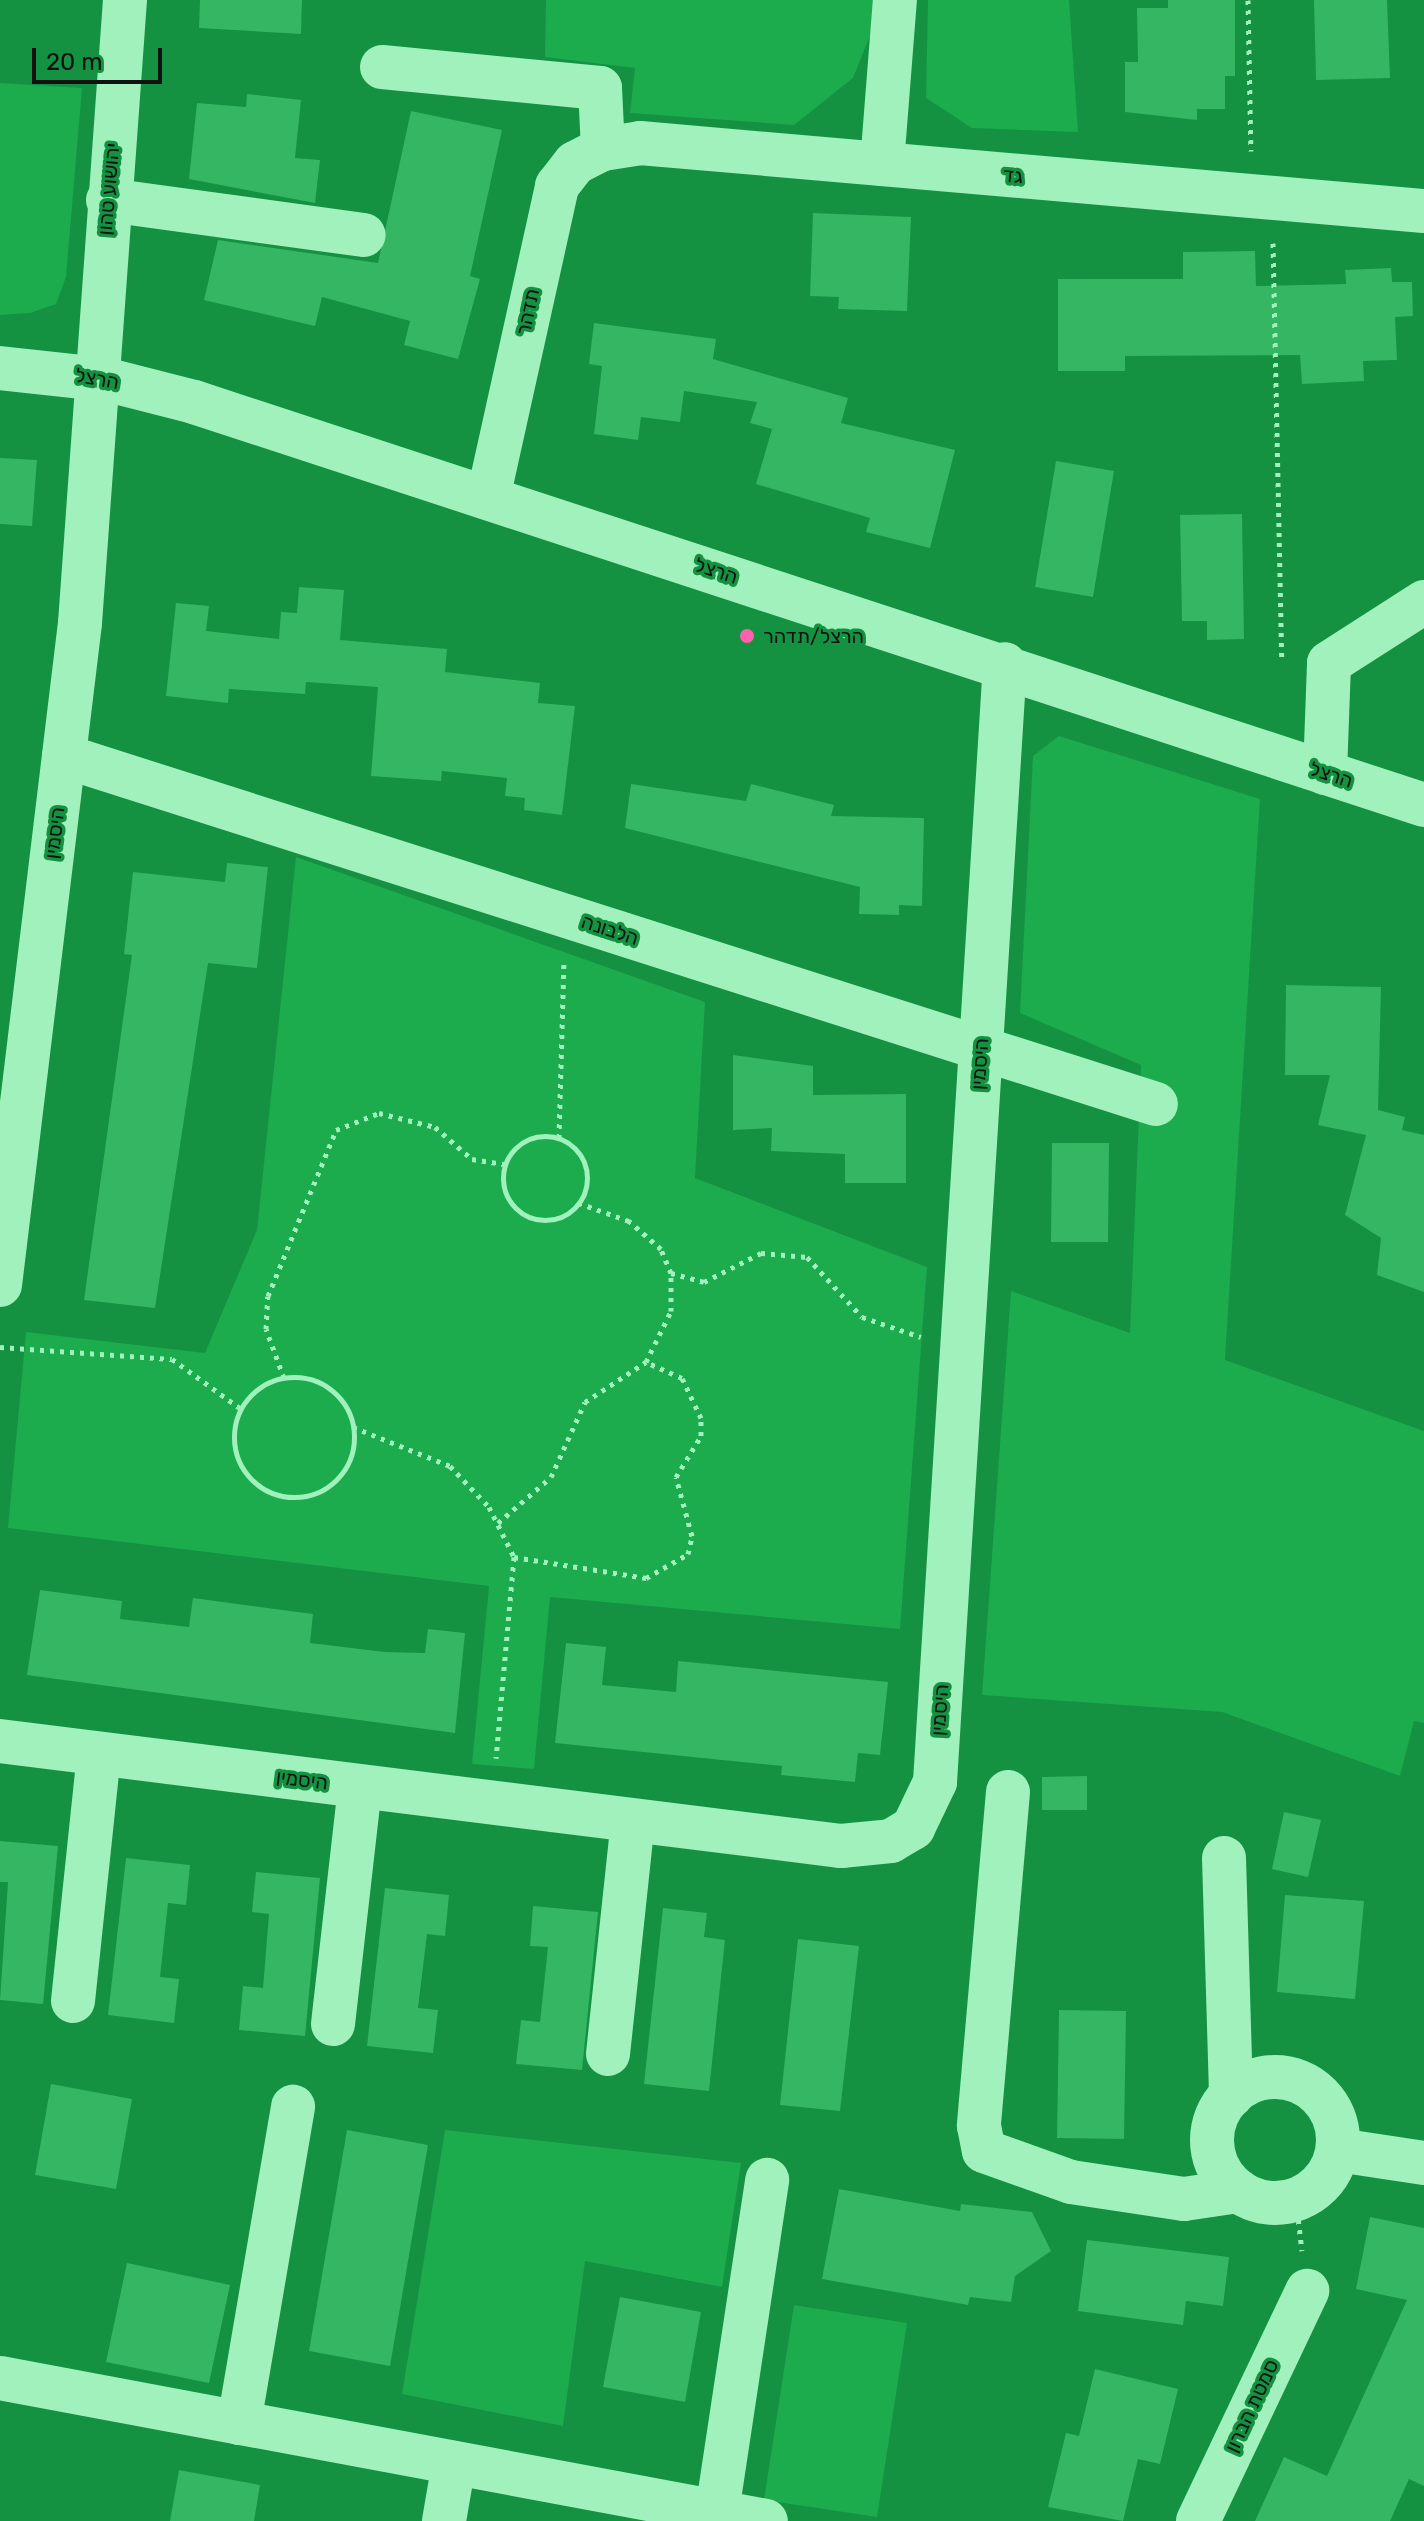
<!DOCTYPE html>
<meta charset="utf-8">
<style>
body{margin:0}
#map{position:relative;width:1424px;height:2521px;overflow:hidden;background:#149141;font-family:Rubik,Heebo,sans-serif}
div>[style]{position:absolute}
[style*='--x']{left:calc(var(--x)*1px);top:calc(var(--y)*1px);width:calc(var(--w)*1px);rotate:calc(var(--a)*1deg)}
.green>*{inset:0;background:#1cab4d}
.building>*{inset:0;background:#34b662}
.path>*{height:5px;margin-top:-2.5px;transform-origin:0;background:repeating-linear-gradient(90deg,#a1f1bc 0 4px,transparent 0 10px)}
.path>.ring{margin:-2.5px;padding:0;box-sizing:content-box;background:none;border:5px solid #a1f1bc;border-radius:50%}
.minor>*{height:44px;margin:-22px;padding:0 22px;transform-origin:22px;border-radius:22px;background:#a1f1bc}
.minor>.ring{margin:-22px;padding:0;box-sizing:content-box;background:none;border:44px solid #a1f1bc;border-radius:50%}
.dots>*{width:22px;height:22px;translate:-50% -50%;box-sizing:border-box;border:4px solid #149141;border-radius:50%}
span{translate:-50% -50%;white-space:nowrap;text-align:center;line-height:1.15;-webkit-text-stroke:7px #149141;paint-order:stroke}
.street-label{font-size:20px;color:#111}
.poi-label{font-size:20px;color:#111}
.left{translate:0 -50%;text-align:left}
.scale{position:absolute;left:32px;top:48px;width:130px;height:36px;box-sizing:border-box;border:4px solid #111;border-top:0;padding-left:10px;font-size:24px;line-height:28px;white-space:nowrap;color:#111;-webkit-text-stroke:6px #149141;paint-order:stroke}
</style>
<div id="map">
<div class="green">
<i style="clip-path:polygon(546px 0,874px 0,874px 26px,853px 78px,794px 125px,630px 113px,635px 68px,545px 57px)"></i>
<i style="clip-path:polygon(928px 0,1069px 0,1078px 132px,972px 128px,926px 98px)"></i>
<i style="clip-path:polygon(0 83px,82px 88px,66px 277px,56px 304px,30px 313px,0 315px)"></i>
<i style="clip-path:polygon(1059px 736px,1260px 799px,1225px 1360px,1424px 1431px,1424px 1723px,1414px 1721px,1400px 1776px,1222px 1712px,982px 1695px,1011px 1291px,1130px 1333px,1141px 1065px,1020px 1013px,1033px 756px)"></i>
<i style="clip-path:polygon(296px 857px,705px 1002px,695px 1178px,927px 1267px,900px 1629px,550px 1597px,534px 1769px,472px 1764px,489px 1586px,8px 1528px,26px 1332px,205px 1353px,257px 1230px)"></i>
<i style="clip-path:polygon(445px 2130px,741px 2163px,722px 2287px,585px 2261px,563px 2426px,402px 2394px)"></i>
<i style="clip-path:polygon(794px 2305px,907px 2323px,877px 2517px,764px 2500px)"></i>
</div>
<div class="building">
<i style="clip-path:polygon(200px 0,302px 0,301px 34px,199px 28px)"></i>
<i style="clip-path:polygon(1168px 0,1235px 0,1235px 76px,1225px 76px,1225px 109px,1197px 109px,1197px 120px,1125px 112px,1125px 62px,1138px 62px,1137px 8px,1168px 8px)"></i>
<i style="clip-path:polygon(1314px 0,1387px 0,1390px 78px,1316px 80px)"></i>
<i style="clip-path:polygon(247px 94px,301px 100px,295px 158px,320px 160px,315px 203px,189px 179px,197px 103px,246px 107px)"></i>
<i style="clip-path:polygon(411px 111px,502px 130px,470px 276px,480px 279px,458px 359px,404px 345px,410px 321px,322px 297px,315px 326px,204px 300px,218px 240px,378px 263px)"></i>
<i style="clip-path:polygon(813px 213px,911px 217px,907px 311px,838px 309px,839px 297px,810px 296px)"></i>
<i style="clip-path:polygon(1255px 251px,1256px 286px,1346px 284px,1345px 270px,1391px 268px,1392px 282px,1412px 282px,1413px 316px,1395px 317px,1397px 360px,1363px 361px,1364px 381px,1302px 384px,1300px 355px,1125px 356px,1125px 371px,1058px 371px,1058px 279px,1183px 279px,1183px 252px)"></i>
<i style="clip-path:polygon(594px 323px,716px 339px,713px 359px,848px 398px,841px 423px,955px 450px,930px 548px,866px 532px,870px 518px,756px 484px,772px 429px,750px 423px,757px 402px,684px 391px,680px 422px,641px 417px,638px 440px,594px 434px,602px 366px,589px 364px)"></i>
<i style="clip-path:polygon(0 458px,37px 460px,32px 526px,0 524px)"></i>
<i style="clip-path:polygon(1056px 461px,1114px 471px,1093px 597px,1035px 587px)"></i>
<i style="clip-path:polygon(1242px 514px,1244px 639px,1207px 640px,1207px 621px,1182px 621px,1180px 515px)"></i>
<i style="clip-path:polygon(299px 587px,344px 590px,340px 640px,447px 649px,445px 672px,540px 683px,538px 703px,575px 706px,562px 815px,524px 810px,525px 798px,505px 796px,507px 778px,442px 771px,441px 781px,371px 776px,378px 687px,306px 682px,305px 694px,229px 689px,228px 703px,166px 696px,176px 603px,209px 606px,206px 631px,279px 639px,281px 612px,297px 613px)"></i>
<i style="clip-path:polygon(631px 784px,746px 801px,751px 784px,834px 805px,831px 816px,924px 818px,922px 906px,899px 905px,899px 915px,859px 914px,860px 887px,625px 828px)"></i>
<i style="clip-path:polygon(227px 863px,268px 867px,257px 968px,208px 963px,155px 1308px,84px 1300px,132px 955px,124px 954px,133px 872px,225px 882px)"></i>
<i style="clip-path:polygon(1286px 985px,1381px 987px,1378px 1110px,1405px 1117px,1402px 1130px,1424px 1135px,1424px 1292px,1377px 1275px,1381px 1238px,1345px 1215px,1366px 1135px,1318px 1125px,1330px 1075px,1285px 1075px)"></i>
<i style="clip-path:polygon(733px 1055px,813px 1066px,813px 1095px,906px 1094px,906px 1183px,845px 1183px,845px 1154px,771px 1151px,772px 1128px,733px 1130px)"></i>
<i style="clip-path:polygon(1052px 1143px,1109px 1143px,1108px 1242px,1051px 1242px)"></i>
<i style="clip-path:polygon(40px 1590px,122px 1601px,120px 1619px,189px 1627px,193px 1598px,313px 1614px,310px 1643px,385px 1652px,425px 1653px,428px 1629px,465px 1633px,455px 1733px,27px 1675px)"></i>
<i style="clip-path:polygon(566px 1643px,606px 1647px,602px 1685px,676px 1692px,678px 1661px,888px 1682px,880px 1755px,858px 1753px,855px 1782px,781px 1775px,782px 1766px,555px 1743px)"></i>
<i style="clip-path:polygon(1087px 1776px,1087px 1810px,1042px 1810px,1042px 1777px)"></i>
<i style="clip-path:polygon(1284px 1812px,1321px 1820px,1308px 1877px,1272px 1869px)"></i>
<i style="clip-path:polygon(0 1841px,58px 1846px,43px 2004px,0 2000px,8px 1882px,0 1882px)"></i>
<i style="clip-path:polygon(126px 1858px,190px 1865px,186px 1905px,168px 1903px,160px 1977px,179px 1979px,174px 2023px,108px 2015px)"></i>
<i style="clip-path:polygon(256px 1872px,320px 1878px,305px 2036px,239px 2030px,243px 1986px,263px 1988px,269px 1914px,252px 1912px)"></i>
<i style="clip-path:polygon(385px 1888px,449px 1895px,445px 1936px,427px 1934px,418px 2008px,438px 2010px,433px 2053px,367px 2046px)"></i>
<i style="clip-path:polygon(1285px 1895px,1364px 1901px,1355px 1999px,1277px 1992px)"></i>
<i style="clip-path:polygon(533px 1906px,598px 1912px,582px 2070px,516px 2064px,521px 2020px,540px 2022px,548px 1947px,530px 1946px)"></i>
<i style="clip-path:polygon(663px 1908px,707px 1913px,704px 1937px,725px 1940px,709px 2091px,644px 2084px)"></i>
<i style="clip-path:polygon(798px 1939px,859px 1946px,840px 2111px,780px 2105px)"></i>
<i style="clip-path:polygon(1059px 2010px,1126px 2011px,1124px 2139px,1057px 2138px)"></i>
<i style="clip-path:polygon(51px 2084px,132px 2099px,116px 2189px,35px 2175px)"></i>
<i style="clip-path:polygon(347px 2130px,428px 2145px,390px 2366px,309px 2351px)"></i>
<i style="clip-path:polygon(839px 2189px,960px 2211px,961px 2204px,1032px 2212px,1051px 2251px,1015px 2276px,1011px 2302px,970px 2297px,968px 2305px,822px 2279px)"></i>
<i style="clip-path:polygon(1370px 2217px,1424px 2228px,1424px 2486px,1409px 2479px,1390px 2521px,1255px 2521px,1284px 2457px,1327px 2476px,1407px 2300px,1356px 2289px)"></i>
<i style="clip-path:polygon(1087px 2240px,1229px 2257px,1223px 2306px,1186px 2301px,1183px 2325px,1078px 2311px)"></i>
<i style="clip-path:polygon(127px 2263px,230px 2285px,209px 2383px,106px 2362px)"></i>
<i style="clip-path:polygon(620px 2297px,701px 2312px,685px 2402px,603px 2387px)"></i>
<i style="clip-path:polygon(1095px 2369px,1178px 2389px,1160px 2464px,1138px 2459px,1123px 2521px,1048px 2507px,1066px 2433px,1079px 2436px)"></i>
<i style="clip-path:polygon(179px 2470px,260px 2485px,254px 2521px,170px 2521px)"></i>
</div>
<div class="path">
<i style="--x:1248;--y:0;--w:151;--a:88.9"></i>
<i style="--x:1273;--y:243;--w:418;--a:88.8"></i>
<i class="ring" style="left:503px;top:1136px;width:79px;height:79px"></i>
<i style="--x:559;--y:1138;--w:175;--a:-88.4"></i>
<i style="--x:671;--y:1273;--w:34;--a:15"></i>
<i style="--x:704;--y:1282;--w:64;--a:-27"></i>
<i style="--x:761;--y:1253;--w:46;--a:5"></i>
<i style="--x:807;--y:1257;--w:81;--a:47.5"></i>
<i style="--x:862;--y:1317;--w:62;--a:18.7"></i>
<i style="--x:0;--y:1347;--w:172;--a:4"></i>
<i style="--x:172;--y:1359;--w:85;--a:35.9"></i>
<i class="ring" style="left:234px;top:1377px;width:115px;height:115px"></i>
<i style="--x:284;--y:1378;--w:52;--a:-110.2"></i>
<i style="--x:266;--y:1329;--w:33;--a:-87"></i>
<i style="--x:268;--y:1296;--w:179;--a:-67.7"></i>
<i style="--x:336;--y:1130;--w:46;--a:-21.6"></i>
<i style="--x:379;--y:1113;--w:58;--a:14"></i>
<i style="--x:435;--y:1127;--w:49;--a:40.9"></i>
<i style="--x:472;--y:1159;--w:33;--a:9"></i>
<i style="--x:353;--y:1427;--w:105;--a:21.9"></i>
<i style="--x:450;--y:1466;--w:57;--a:46.4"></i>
<i style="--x:489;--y:1507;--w:56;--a:63.4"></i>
<i style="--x:514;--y:1557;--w:202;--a:95.1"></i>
<i style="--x:498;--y:1523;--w:70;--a:-41"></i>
<i style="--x:551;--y:1477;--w:82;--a:-65.6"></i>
<i style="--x:585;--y:1402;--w:73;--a:-33.3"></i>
<i style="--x:646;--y:1362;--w:57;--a:-63.9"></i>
<i style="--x:671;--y:1311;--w:38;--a:-90"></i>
<i style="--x:671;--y:1273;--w:26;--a:-113"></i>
<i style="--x:661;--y:1249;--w:43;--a:-138.8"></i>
<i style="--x:629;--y:1221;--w:53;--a:-160.2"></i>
<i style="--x:514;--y:1557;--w:134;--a:9"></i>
<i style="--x:646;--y:1578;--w:48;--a:-29.7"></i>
<i style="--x:688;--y:1554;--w:18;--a:-77"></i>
<i style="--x:692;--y:1536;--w:61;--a:-105.2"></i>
<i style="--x:676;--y:1477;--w:48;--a:-58.6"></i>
<i style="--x:701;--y:1436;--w:18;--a:-90"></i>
<i style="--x:701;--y:1418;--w:44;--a:-115.4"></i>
<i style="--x:682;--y:1378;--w:39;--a:-156"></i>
<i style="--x:1296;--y:2200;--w:51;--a:83.3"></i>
</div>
<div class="minor">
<i style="--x:382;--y:67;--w:219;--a:5.5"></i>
<i style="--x:600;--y:88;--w:61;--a:87.2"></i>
<i style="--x:882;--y:164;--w:165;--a:-85.5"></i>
<i style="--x:108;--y:200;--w:258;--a:7.8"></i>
<i style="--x:0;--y:368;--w:109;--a:6.3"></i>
<i style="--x:108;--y:380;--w:89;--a:14.3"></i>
<i style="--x:194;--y:402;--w:1294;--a:18.14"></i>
<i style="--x:488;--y:498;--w:320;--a:-77.5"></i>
<i style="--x:557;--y:186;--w:29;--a:-52"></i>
<i style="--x:575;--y:163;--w:31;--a:-27"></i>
<i style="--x:603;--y:149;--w:37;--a:-9"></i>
<i style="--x:640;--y:143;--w:787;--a:4.96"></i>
<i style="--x:64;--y:756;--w:1146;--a:17.68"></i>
<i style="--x:1325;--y:773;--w:110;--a:-87.9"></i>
<i style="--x:1329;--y:663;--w:113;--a:-32.7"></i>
<i style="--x:0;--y:1285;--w:667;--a:-83.11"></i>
<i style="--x:80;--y:623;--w:625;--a:-85.87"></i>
<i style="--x:0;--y:1741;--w:848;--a:7.12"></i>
<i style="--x:841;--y:1846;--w:50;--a:-5.7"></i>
<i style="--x:891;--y:1841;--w:26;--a:-31"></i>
<i style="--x:913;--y:1828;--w:51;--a:-64.4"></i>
<i style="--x:935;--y:1782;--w:1120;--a:-86.42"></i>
<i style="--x:1008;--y:1792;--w:335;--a:95"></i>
<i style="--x:979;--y:2126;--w:25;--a:79"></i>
<i style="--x:984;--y:2151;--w:92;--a:19.6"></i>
<i style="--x:1071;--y:2182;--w:114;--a:8.6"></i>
<i style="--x:1184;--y:2199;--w:55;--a:-8.4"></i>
<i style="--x:1224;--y:1858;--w:238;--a:88.3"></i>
<i style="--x:73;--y:2001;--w:247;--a:-84"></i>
<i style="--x:333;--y:2024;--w:239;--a:-83.5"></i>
<i style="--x:608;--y:2054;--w:234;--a:-83.9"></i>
<i class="ring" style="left:1212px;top:2077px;width:82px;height:82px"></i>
<i style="--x:1338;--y:2150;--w:87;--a:8.6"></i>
<i style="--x:0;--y:2378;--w:779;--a:10.57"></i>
<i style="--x:239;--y:2423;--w:321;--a:-80.3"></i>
<i style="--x:717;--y:2512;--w:336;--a:-81.4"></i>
<i style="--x:444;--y:2521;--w:59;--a:-80.2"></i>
<i style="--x:1198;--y:2521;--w:255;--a:-64.6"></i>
</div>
<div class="dots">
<i style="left:747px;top:636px;background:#ff61af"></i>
</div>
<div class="street-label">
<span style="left:1013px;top:176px;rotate:5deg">גד</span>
<span style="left:109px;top:189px;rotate:-85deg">יהושוע טהון</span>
<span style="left:528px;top:312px;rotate:-78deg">תדהר</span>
<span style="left:97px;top:379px;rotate:10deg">הרצל</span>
<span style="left:716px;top:571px;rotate:18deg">הרצל</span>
<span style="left:1331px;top:775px;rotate:18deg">הרצל</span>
<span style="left:55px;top:833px;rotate:-83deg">היסמין</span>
<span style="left:610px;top:930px;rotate:18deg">הלבונה</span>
<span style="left:980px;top:1064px;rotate:-86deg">היסמין</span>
<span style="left:940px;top:1710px;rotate:-86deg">היסמין</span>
<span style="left:302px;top:1780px;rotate:7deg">היסמין</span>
<span style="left:1252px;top:2406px;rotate:-65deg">סמטת הברון</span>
</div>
<div class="poi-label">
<span class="left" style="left:763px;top:636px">הרצל/תדהר</span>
</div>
<div class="scale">20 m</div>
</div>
